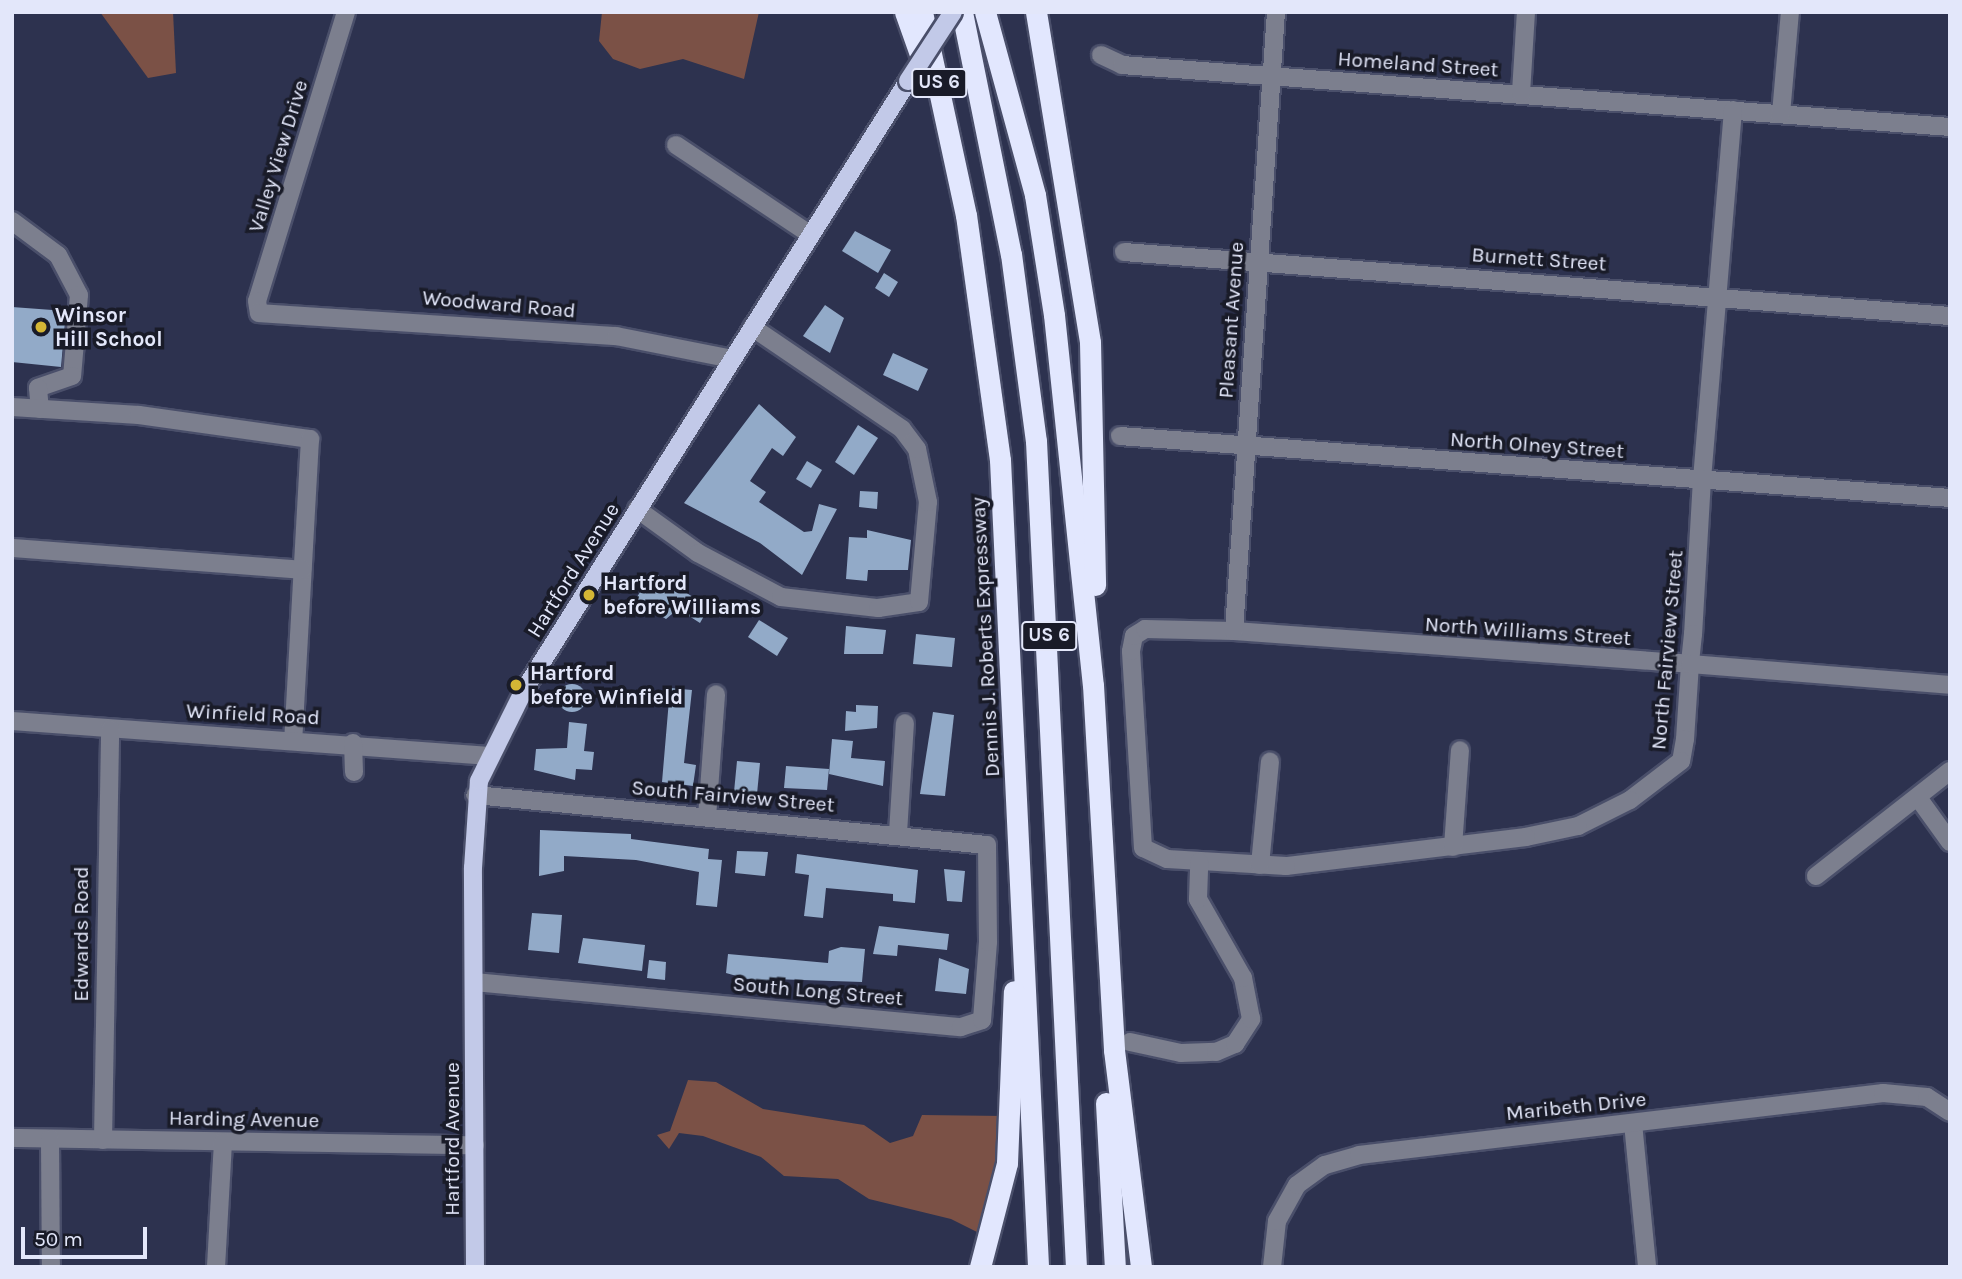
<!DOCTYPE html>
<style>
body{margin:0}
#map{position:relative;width:1962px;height:1279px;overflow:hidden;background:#2d324f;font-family:Karla,sans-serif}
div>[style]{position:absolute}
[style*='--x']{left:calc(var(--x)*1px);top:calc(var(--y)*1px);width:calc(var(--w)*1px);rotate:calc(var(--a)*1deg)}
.green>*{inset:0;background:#7b5146}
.building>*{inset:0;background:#92aac8}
.round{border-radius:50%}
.roads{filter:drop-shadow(2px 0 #4a4f6a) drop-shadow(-2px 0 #4a4f6a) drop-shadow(0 2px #4a4f6a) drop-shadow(0 -2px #4a4f6a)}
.minor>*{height:18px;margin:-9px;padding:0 9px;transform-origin:9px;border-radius:9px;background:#7c7f8e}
.major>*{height:18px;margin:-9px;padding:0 9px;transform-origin:9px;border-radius:9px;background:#c2c9e8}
.highway>*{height:21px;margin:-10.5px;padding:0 10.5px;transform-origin:10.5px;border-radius:10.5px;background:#e2e7fe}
.bridges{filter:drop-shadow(2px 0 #4a4f6a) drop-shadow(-2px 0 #4a4f6a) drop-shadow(0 2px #4a4f6a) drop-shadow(0 -2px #4a4f6a)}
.major-bridge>*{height:18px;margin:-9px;padding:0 9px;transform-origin:9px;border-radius:9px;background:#c2c9e8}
.dots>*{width:19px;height:19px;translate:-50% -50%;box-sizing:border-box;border:4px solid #191b28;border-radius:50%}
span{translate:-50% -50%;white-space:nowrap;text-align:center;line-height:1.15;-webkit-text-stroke:7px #191b28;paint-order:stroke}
.shield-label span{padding:2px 5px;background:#191b28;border:2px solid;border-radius:5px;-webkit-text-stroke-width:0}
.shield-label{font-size:19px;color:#e3e7fa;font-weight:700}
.street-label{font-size:21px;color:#e3e7fa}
.poi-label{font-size:21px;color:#e3e7fa;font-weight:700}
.left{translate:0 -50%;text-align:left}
.frame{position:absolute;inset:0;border:14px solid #e3e7fa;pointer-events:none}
.scale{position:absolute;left:21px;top:1227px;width:126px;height:32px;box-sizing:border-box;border:4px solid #e3e7fa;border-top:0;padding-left:9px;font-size:21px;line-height:24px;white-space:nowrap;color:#e3e7fa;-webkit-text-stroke:5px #191b28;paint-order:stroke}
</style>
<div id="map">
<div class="green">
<i style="clip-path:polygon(100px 12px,173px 12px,176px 73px,148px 78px)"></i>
<i style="clip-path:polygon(602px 12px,759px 12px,744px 79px,683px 59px,640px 69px,613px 59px,599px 41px)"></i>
<i style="clip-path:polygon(688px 1080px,716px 1082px,763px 1109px,864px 1125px,890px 1143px,913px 1136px,922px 1115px,1005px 1116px,985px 1236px,951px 1219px,869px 1199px,838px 1179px,784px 1176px,761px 1157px,703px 1136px,679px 1133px,669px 1149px,657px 1135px,670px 1131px)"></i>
</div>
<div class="building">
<i style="clip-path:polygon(855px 231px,891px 250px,878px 273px,842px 251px)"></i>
<i style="clip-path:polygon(884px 273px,898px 282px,889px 297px,875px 288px)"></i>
<i style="clip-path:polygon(825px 305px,844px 318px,830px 353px,803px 336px)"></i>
<i style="clip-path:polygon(12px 307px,66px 311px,61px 367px,12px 362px)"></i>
<i style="clip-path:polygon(893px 353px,928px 369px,918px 391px,883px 375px)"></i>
<i style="clip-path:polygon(759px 404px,796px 437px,783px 456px,772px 448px,750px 481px,766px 492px,759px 502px,804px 532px,812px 531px,819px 504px,837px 509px,802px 575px,760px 543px,684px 503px)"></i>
<i style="clip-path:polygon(858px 425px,878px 438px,854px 475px,835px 462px)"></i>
<i style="clip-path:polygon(807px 461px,822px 470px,811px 488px,796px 479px)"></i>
<i style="clip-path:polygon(860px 491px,878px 492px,877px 509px,859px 507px)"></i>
<i style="clip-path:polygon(867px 530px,911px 540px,908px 570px,868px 570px,867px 581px,846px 579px,849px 537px,867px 538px)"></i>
<i style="clip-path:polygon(653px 572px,709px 607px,700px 623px,678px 609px,666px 619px,635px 600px)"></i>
<i style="clip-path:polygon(759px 620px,788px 638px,777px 656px,748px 637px)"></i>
<i style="clip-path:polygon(846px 626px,886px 630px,883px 654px,844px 654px)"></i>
<i style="clip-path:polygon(916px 634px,955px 638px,952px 667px,913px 664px)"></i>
<i class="round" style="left:558px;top:684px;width:28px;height:28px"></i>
<i style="clip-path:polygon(670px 688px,692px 690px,684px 763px,696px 765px,693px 786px,662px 782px)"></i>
<i style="clip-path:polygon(856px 705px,878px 706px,877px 728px,845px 731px,846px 711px,856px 712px)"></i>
<i style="clip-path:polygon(933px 712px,954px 715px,945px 796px,920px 794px)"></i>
<i style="clip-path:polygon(569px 722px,587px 724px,584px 751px,594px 752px,592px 770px,576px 769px,575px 780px,534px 770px,536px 749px,567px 748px)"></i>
<i style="clip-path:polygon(832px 739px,853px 741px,851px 758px,885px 761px,883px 786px,829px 774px)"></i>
<i style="clip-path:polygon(737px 761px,760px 763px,757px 794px,734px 792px)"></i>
<i style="clip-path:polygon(786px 766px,829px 769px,827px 790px,784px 788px)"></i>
<i style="clip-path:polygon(540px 830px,631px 834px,631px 839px,709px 849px,708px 859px,722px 860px,717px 907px,696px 905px,699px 872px,636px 860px,564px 856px,564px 871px,539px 876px)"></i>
<i style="clip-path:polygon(737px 851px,768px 852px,765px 876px,735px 873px)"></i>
<i style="clip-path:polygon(797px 854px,918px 870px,915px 903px,893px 901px,893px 894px,826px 888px,823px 918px,804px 916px,809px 875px,795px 873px)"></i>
<i style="clip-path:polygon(944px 869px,965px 871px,962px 902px,947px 901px)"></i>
<i style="clip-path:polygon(532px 913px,562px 915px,559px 953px,528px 950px)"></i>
<i style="clip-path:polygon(879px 926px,949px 934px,947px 950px,898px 945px,897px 956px,873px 954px)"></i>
<i style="clip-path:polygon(583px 938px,645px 945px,642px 971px,578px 963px)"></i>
<i style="clip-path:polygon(841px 947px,865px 949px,862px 982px,773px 979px,772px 986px,726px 973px,728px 954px,828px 963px,829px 951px)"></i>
<i style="clip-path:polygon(939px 958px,969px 969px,966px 994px,935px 991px)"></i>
<i style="clip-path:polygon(649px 960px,666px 962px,665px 980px,647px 978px)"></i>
</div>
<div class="roads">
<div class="minor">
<i style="--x:346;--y:12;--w:302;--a:107.1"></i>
<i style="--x:257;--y:301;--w:12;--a:81"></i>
<i style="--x:259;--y:313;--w:358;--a:3.7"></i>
<i style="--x:616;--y:336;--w:118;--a:11.2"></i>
<i style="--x:1101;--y:55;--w:23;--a:25"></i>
<i style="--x:1122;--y:65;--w:830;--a:4.28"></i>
<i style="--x:1521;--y:93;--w:81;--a:-86.5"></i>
<i style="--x:1733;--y:110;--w:370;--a:94.8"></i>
<i style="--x:1702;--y:479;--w:155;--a:93.3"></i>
<i style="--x:1693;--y:634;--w:30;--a:96"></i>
<i style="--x:1690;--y:664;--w:75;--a:93.8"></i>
<i style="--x:1685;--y:739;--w:22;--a:100"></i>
<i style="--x:1681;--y:761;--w:64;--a:142.6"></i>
<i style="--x:1630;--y:800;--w:58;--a:153.4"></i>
<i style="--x:1578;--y:826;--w:53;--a:168.1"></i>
<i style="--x:1526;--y:837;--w:242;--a:173.1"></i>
<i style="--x:1286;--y:866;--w:119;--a:-176.6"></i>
<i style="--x:1167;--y:859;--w:26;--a:-155"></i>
<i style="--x:1143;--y:848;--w:197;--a:-93.5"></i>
<i style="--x:1131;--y:651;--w:15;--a:-79"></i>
<i style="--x:1134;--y:636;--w:13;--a:-32"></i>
<i style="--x:1145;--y:629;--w:89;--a:1.3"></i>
<i style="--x:1234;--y:631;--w:457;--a:4.1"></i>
<i style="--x:1690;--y:664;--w:261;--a:4.6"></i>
<i style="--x:1781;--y:114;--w:102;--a:-85"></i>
<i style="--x:676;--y:145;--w:162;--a:33.7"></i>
<i style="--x:12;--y:221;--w:57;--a:36.5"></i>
<i style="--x:58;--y:255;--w:45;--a:62.3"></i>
<i style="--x:79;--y:295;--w:81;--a:94.9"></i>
<i style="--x:72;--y:376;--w:36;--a:161"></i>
<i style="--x:38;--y:388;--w:21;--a:85"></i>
<i style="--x:1124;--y:252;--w:828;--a:4.43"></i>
<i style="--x:12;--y:407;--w:127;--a:3.6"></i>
<i style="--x:139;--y:415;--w:173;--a:8"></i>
<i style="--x:310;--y:439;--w:301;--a:93.2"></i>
<i style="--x:1120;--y:436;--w:832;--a:4.27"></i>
<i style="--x:637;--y:509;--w:75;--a:35.8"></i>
<i style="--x:698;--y:553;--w:94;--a:27.9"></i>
<i style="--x:781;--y:597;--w:98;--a:6.5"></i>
<i style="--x:878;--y:608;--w:41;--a:-8.3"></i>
<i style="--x:919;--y:602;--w:100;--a:-84.9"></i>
<i style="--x:928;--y:502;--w:54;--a:-101.7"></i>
<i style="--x:917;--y:449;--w:25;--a:-127"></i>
<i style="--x:902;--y:429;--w:181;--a:-145.8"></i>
<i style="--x:12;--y:548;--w:291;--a:4.3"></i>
<i style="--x:1234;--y:631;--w:620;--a:-86.12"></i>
<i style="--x:12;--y:721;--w:479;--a:4.2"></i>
<i style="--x:353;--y:743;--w:29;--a:88"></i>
<i style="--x:1919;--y:799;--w:53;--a:54.2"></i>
<i style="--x:707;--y:817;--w:123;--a:-85.8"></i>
<i style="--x:898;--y:833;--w:110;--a:-86.4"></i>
<i style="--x:1453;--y:847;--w:97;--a:-85.9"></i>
<i style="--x:1260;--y:865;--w:104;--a:-84.5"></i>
<i style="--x:1816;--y:876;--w:170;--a:-38.1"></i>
<i style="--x:474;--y:982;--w:489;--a:5.3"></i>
<i style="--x:961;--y:1027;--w:22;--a:-18"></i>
<i style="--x:982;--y:1020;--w:78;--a:-85.6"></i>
<i style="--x:988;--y:942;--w:97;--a:-90.6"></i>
<i style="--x:987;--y:845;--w:514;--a:-174.42"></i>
<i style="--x:1130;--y:1042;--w:52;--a:12.2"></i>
<i style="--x:1181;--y:1053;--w:35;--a:-2"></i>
<i style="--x:1216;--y:1052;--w:21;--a:-23"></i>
<i style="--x:1235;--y:1044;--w:30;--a:-57"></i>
<i style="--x:1251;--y:1019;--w:42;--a:-101"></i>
<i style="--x:1243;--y:978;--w:91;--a:-119.7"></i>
<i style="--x:1198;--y:899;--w:37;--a:-88"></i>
<i style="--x:1633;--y:1123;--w:145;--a:84.4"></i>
<i style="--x:12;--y:1138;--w:463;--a:0.9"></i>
<i style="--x:50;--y:1139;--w:128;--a:89.6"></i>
<i style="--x:103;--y:1140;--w:411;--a:-89"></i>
<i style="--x:216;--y:1267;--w:125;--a:-86.8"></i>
<i style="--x:1272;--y:1267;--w:46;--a:-83.8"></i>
<i style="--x:1277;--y:1221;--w:41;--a:-60.9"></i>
<i style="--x:1297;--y:1185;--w:34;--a:-36"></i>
<i style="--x:1325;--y:1165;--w:35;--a:-16"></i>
<i style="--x:1359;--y:1155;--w:528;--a:-6.75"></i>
<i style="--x:1883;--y:1093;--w:44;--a:5.2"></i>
<i style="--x:1927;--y:1097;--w:27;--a:33"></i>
</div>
<div class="major">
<i style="--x:475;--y:1267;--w:399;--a:-90.3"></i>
<i style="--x:473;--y:868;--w:87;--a:-86.1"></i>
<i style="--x:479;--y:781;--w:99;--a:-63.7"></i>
<i style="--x:523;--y:692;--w:722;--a:-57.78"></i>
</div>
<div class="highway">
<i style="--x:905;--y:12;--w:51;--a:70.5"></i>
<i style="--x:922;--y:12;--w:208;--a:77.8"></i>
<i style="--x:966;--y:215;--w:247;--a:82.1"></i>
<i style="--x:1000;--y:460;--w:808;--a:87.3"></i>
<i style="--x:962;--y:12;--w:247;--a:78.6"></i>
<i style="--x:1011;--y:254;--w:189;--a:82.4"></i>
<i style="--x:1036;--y:441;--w:827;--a:87.23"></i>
<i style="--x:985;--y:12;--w:190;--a:74.7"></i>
<i style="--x:1035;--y:195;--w:121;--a:81"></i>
<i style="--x:1054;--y:315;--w:372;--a:84"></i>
<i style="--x:1093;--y:685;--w:366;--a:86.7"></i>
<i style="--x:1114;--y:1050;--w:219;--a:82.9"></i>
<i style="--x:1036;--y:12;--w:334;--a:80.7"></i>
<i style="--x:1090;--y:342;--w:243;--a:88.8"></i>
<i style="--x:1106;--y:1103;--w:164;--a:86.9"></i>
<i style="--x:980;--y:1267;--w:107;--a:-75.4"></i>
<i style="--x:1007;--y:1163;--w:172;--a:-87.7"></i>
</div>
</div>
<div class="bridges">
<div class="major-bridge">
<i style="--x:908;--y:81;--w:82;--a:-56.9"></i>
</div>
</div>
<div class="dots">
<i style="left:41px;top:327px;background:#d4b635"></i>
<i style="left:589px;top:595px;background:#d4b635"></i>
<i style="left:516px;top:685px;background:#d4b635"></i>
</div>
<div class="shield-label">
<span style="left:939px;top:83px">US 6</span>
<span style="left:1049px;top:636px">US 6</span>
</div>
<div class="street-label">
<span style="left:1418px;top:64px;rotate:4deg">Homeland Street</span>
<span style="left:278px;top:156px;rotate:-73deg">Valley View Drive</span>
<span style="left:1539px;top:259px;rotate:4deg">Burnett Street</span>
<span style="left:499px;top:304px;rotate:5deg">Woodward Road</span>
<span style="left:1231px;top:320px;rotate:-86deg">Pleasant Avenue</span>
<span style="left:1537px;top:445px;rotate:4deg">North Olney Street</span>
<span style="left:573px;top:570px;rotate:-58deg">Hartford Avenue</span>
<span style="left:1528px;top:631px;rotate:4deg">North Williams Street</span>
<span style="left:985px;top:637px;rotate:-93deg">Dennis J. Roberts Expressway</span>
<span style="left:1667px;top:650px;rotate:-85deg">North Fairview Street</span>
<span style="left:253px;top:714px;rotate:3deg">Winfield Road</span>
<span style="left:733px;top:796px;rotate:5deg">South Fairview Street</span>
<span style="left:81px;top:934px;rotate:-90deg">Edwards Road</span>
<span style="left:818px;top:991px;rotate:5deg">South Long Street</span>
<span style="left:1576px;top:1106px;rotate:-6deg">Maribeth Drive</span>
<span style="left:244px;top:1119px;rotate:1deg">Harding Avenue</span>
<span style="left:452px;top:1139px;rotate:-90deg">Hartford Avenue</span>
</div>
<div class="poi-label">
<span class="left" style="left:55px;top:327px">Winsor<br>Hill School</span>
<span class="left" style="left:603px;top:595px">Hartford<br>before Williams</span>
<span class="left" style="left:530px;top:685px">Hartford<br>before Winfield</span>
</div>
<div class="frame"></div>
<div class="scale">50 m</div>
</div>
